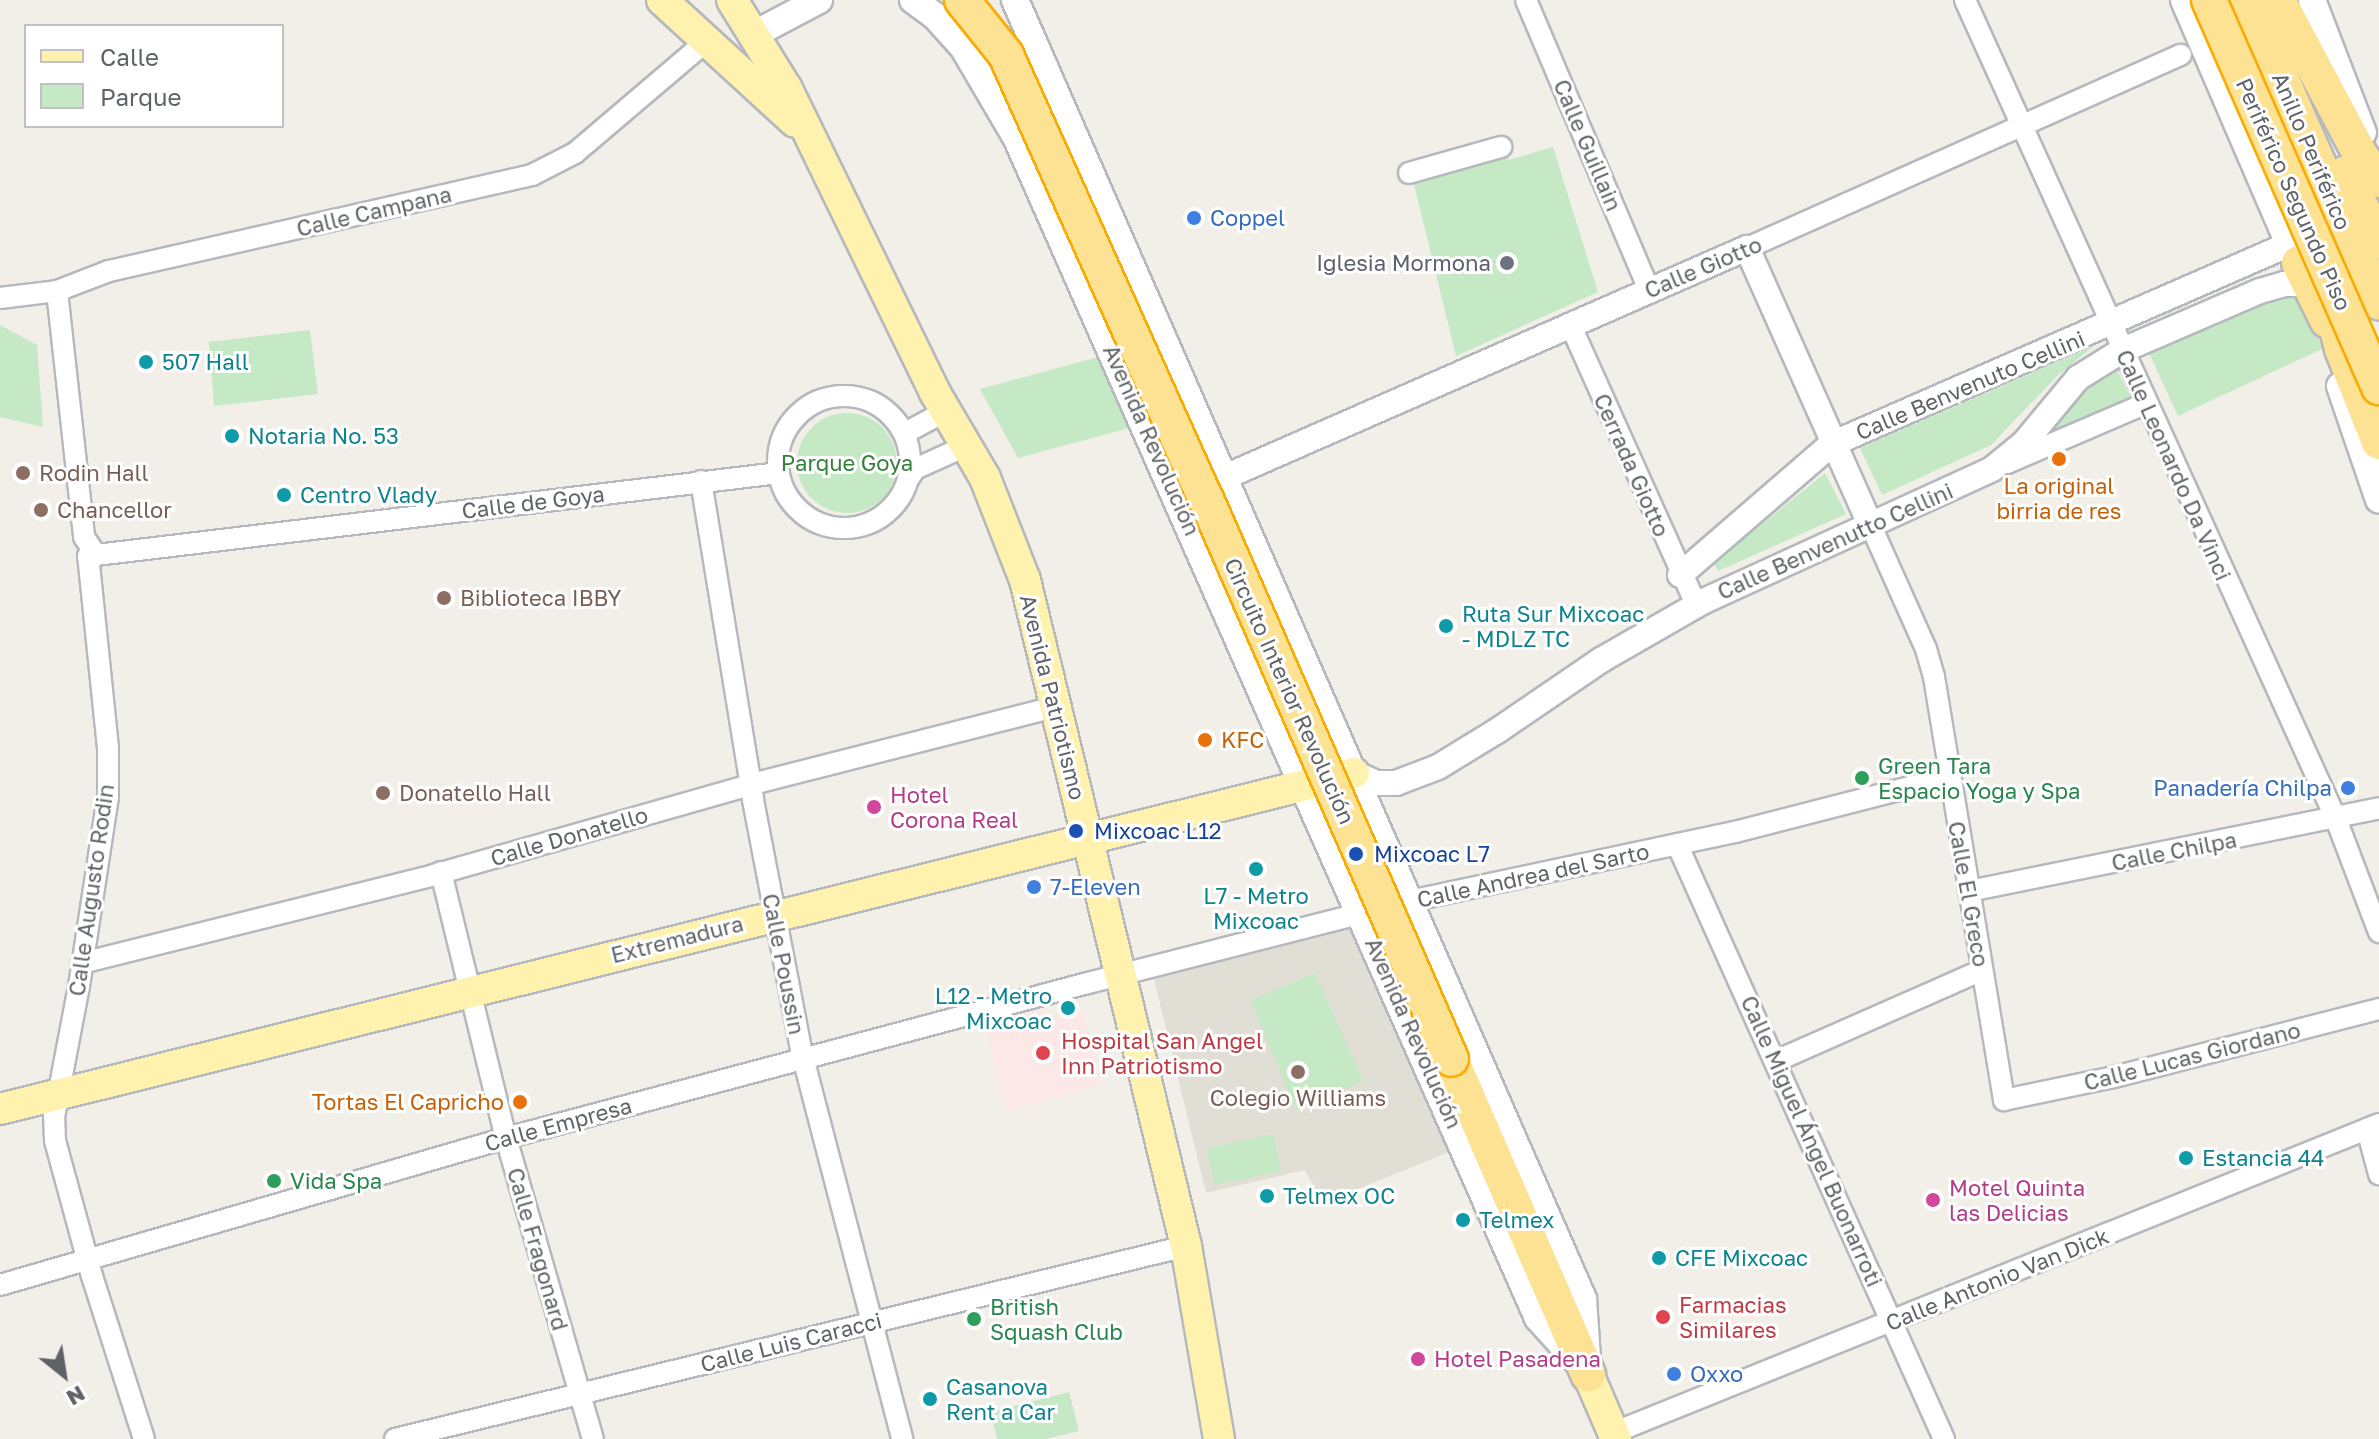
<!DOCTYPE html>
<meta charset="utf-8">
<style>
body{margin:0}
#map{position:relative;width:2379px;height:1439px;overflow:hidden;background:#f1efe8;font-family:"Golos Text",sans-serif}
div>[style]{position:absolute}
[style*='--x']{left:calc(var(--x)*1px);top:calc(var(--y)*1px);width:calc(var(--w)*1px);rotate:calc(var(--a)*1deg)}
.education>*{inset:0;background:#e1ded6}
.medical>*{inset:0;background:#fce8e6}
.green>*{inset:0;background:#c5e8c5}
.round{border-radius:50%}
.roads{filter:drop-shadow(2px 0 #b5b8bc) drop-shadow(-2px 0 #b5b8bc) drop-shadow(0 2px #b5b8bc) drop-shadow(0 -2px #b5b8bc)}
.minor>*{height:20px;margin:-10px;padding:0 10px;transform-origin:10px;border-radius:10px;background:#fff}
.minor>.ring{margin:-10px;padding:0;box-sizing:content-box;background:none;border:20px solid #fff;border-radius:50%}
.tertiary>*{height:24px;margin:-12px;padding:0 12px;transform-origin:12px;border-radius:12px;background:#fff}
.secondary>*{height:26px;margin:-13px;padding:0 13px;transform-origin:13px;border-radius:13px;background:#fff}
.primary>*{height:30px;margin:-15px;padding:0 15px;transform-origin:15px;border-radius:15px;background:#fff2af}
.motorway>*{height:34px;margin:-17px;padding:0 17px;transform-origin:17px;border-radius:17px;background:#fde293}
.bridges{filter:drop-shadow(2px 0 #f9ab00) drop-shadow(-2px 0 #f9ab00) drop-shadow(0 2px #f9ab00) drop-shadow(0 -2px #f9ab00)}
.motorway-bridge>*{height:34px;margin:-17px;padding:0 17px;transform-origin:17px;border-radius:17px;background:#fde293}
.dots>*{width:22px;height:22px;translate:-50% -50%;box-sizing:border-box;border:4px solid #fff;border-radius:50%}
span{translate:-50% -50%;white-space:nowrap;text-align:center;line-height:1.15;-webkit-text-stroke:6px #fff;paint-order:stroke}
.street-label{font-size:22px;color:#5f6368}
.shop-label{font-size:22px;color:#366cbe}
.left{translate:0 -50%;text-align:left}
.right{translate:-100% -50%;text-align:right}
.worship-label{font-size:22px;color:#5b616d}
.culture-label{font-size:22px;color:#0d838f}
.park-label{font-size:22px;color:#348238}
.education-label{font-size:22px;color:#785e54}
.food-label{font-size:22px;color:#c56008}
.leisure-label{font-size:22px;color:#27864d}
.hotel-label{font-size:22px;color:#b23c85}
.transit-label{font-size:22px;color:#164399}
.health-label{font-size:22px;color:#be3a42}
.legend{position:absolute;left:24px;top:24px;width:260px;height:104px;box-sizing:border-box;background:#fff;border:2px solid #bfc1c3;margin:0;padding:10px 14px;list-style:none;font-size:24px;color:#5f6368}
.legend li{display:flex;align-items:center;gap:16px;height:40px}
.legend b{width:40px;border:2px solid #bfc1c3}
.north{position:absolute;left:24px;top:1335px;width:80px;height:80px;-webkit-text-stroke:6px #fff;paint-order:stroke;rotate:150deg;font-size:22px;font-weight:700;line-height:32px;text-align:center;color:#5f6368}
.north::after{content:'';display:block;margin:auto;width:28px;height:36px;background:#5f6368;clip-path:polygon(50% 0,100% 100%,50% 72%,0 100%)}
</style>
<div id="map">
<div class="education">
<i style="clip-path:polygon(1356px 927px,1454px 1150px,1323px 1203px,1305px 1170px,1206px 1193px,1154px 979px)"></i>
</div>
<div class="medical">
<i style="clip-path:polygon(1046px 1008px,1049px 1018px,1083px 1009px,1102px 1085px,1006px 1110px,985px 1024px)"></i>
</div>
<div class="green">
<i style="clip-path:polygon(1553px 147px,1598px 292px,1456px 356px,1414px 184px,1507px 156px,1509px 160px)"></i>
<i style="clip-path:polygon(2298px 294px,2309px 310px,2322px 349px,2178px 416px,2148px 351px,2265px 298px)"></i>
<i style="clip-path:polygon(0 325px,37px 345px,43px 427px,0 417px)"></i>
<i style="clip-path:polygon(310px 330px,318px 394px,214px 406px,209px 342px)"></i>
<i style="clip-path:polygon(2094px 346px,2057px 376px,1991px 445px,1882px 495px,1860px 448px)"></i>
<i style="clip-path:polygon(1102px 356px,1136px 426px,1018px 458px,980px 389px)"></i>
<i style="clip-path:polygon(2115px 366px,2131px 398px,2031px 439px,2068px 399px)"></i>
<i class="round" style="left:797px;top:413px;width:100px;height:100px"></i>
<i style="clip-path:polygon(1825px 473px,1846px 514px,1718px 571px,1714px 563px)"></i>
<i style="clip-path:polygon(1315px 973px,1363px 1081px,1297px 1110px,1250px 1001px)"></i>
<i style="clip-path:polygon(1273px 1134px,1281px 1171px,1215px 1185px,1207px 1148px)"></i>
<i style="clip-path:polygon(1069px 1392px,1079px 1431px,1046px 1439px,997px 1439px,991px 1412px)"></i>
</div>
<div class="roads">
<div class="minor">
<i style="--x:1526;--y:0;--w:315;--a:67"></i>
<i style="--x:1965;--y:0;--w:899;--a:65.63"></i>
<i style="--x:2336;--y:819;--w:121;--a:69.2"></i>
<i style="--x:1409;--y:173;--w:96;--a:-15.8"></i>
<i style="--x:1747;--y:248;--w:475;--a:-24"></i>
<i style="--x:57;--y:291;--w:247;--a:83.7"></i>
<i style="--x:84;--y:537;--w:22;--a:56"></i>
<i style="--x:0;--y:298;--w:57;--a:-7"></i>
<i style="--x:57;--y:291;--w:56;--a:-21"></i>
<i style="--x:109;--y:271;--w:434;--a:-12.8"></i>
<i style="--x:532;--y:175;--w:48;--a:-27.1"></i>
<i style="--x:575;--y:153;--w:175;--a:-40.4"></i>
<i style="--x:1570;--y:324;--w:308;--a:65.8"></i>
<i class="ring" style="left:778px;top:396px;width:112px;height:112px"></i>
<i style="--x:905;--y:433;--w:47;--a:-28.2"></i>
<i style="--x:2007;--y:463;--w:152;--a:-23.2"></i>
<i style="--x:909;--y:478;--w:11;--a:-56"></i>
<i style="--x:915;--y:469;--w:56;--a:-24.3"></i>
<i style="--x:701;--y:481;--w:323;--a:80.7"></i>
<i style="--x:753;--y:800;--w:255;--a:79.1"></i>
<i style="--x:801;--y:1050;--w:402;--a:75.4"></i>
<i style="--x:1871;--y:526;--w:135;--a:65.9"></i>
<i style="--x:1926;--y:649;--w:29;--a:74"></i>
<i style="--x:1934;--y:677;--w:429;--a:80.6"></i>
<i style="--x:2004;--y:1100;--w:112;--a:-11.8"></i>
<i style="--x:2114;--y:1077;--w:274;--a:-14.4"></i>
<i style="--x:1677;--y:844;--w:652;--a:65.83"></i>
<i style="--x:441;--y:872;--w:274;--a:76.3"></i>
<i style="--x:506;--y:1138;--w:313;--a:73.9"></i>
<i style="--x:1969;--y:891;--w:418;--a:-11.4"></i>
<i style="--x:82;--y:963;--w:363;--a:-14"></i>
<i style="--x:434;--y:875;--w:339;--a:-15.9"></i>
<i style="--x:760;--y:782;--w:304;--a:-14.3"></i>
<i style="--x:1776;--y:1061;--w:225;--a:-23.8"></i>
<i style="--x:2367;--y:1129;--w:47;--a:75.1"></i>
<i style="--x:0;--y:1285;--w:527;--a:-16.2"></i>
<i style="--x:506;--y:1138;--w:598;--a:-14.92"></i>
<i style="--x:1084;--y:984;--w:336;--a:-14.3"></i>
<i style="--x:1410;--y:901;--w:332;--a:-12"></i>
<i style="--x:1735;--y:832;--w:221;--a:-14.4"></i>
<i style="--x:1613;--y:1433;--w:826;--a:-21.97"></i>
<i style="--x:144;--y:1439;--w:171;--a:-107.7"></i>
<i style="--x:92;--y:1276;--w:140;--a:-105.3"></i>
<i style="--x:55;--y:1141;--w:24;--a:-92"></i>
<i style="--x:54;--y:1117;--w:133;--a:-79.2"></i>
<i style="--x:79;--y:986;--w:191;--a:-81.3"></i>
<i style="--x:108;--y:797;--w:49;--a:-90"></i>
<i style="--x:108;--y:748;--w:193;--a:-95.9"></i>
<i style="--x:88;--y:556;--w:696;--a:-6.85"></i>
<i style="--x:395;--y:1439;--w:814;--a:-13.71"></i>
</div>
<div class="tertiary">
<i style="--x:1225;--y:477;--w:570;--a:-23.69"></i>
<i style="--x:1747;--y:248;--w:304;--a:66"></i>
<i style="--x:1680;--y:575;--w:201;--a:-40.8"></i>
<i style="--x:1832;--y:444;--w:500;--a:-23.6"></i>
<i style="--x:1354;--y:773;--w:24;--a:24"></i>
<i style="--x:1376;--y:783;--w:20;--a:0"></i>
<i style="--x:1396;--y:783;--w:45;--a:-20.9"></i>
<i style="--x:1438;--y:767;--w:69;--a:-31.4"></i>
<i style="--x:1497;--y:731;--w:126;--a:-34.3"></i>
<i style="--x:1601;--y:660;--w:119;--a:-29.8"></i>
<i style="--x:1704;--y:601;--w:317;--a:-24.6"></i>
<i style="--x:1992;--y:469;--w:41;--a:-39.1"></i>
<i style="--x:2024;--y:443;--w:85;--a:-50.3"></i>
<i style="--x:2078;--y:378;--w:53;--a:-31.9"></i>
<i style="--x:2123;--y:350;--w:149;--a:-23.3"></i>
<i style="--x:2260;--y:291;--w:25;--a:-16"></i>
<i style="--x:2284;--y:284;--w:22;--a:0"></i>
</div>
<div class="secondary">
<i style="--x:913;--y:0;--w:27;--a:36"></i>
<i style="--x:935;--y:16;--w:42;--a:47.9"></i>
<i style="--x:963;--y:47;--w:107;--a:59.6"></i>
<i style="--x:1017;--y:139;--w:1289;--a:66.16"></i>
<i style="--x:1538;--y:1318;--w:55;--a:47.9"></i>
<i style="--x:1015;--y:0;--w:1418;--a:66.38"></i>
<i style="--x:1583;--y:1299;--w:58;--a:86.1"></i>
<i style="--x:2184;--y:0;--w:306;--a:66.7"></i>
<i style="--x:2312;--y:0;--w:142;--a:69"></i>
<i style="--x:766;--y:28;--w:60;--a:-27.8"></i>
<i style="--x:2340;--y:386;--w:120;--a:71.1"></i>
</div>
<div class="primary">
<i style="--x:662;--y:0;--w:180;--a:42.5"></i>
<i style="--x:732;--y:0;--w:105;--a:58.3"></i>
<i style="--x:787;--y:89;--w:336;--a:64"></i>
<i style="--x:934;--y:391;--w:101;--a:59.6"></i>
<i style="--x:985;--y:478;--w:110;--a:68.6"></i>
<i style="--x:1025;--y:580;--w:685;--a:76.41"></i>
<i style="--x:1186;--y:1246;--w:196;--a:80.3"></i>
<i style="--x:0;--y:1109;--w:1395;--a:-13.94"></i>
<i style="--x:1588;--y:1374;--w:71;--a:66.7"></i>
</div>
<div class="motorway">
<i style="--x:2247;--y:0;--w:330;--a:66.4"></i>
<i style="--x:2278;--y:0;--w:179;--a:62"></i>
<i style="--x:2362;--y:158;--w:28;--a:52"></i>
<i style="--x:2344;--y:174;--w:76;--a:62.4"></i>
<i style="--x:2299;--y:263;--w:64;--a:63.8"></i>
<i style="--x:2327;--y:291;--w:60;--a:75.5"></i>
<i style="--x:2342;--y:349;--w:100;--a:68.3"></i>
<i style="--x:1451;--y:1059;--w:344;--a:66.5"></i>
</div>
</div>
<div class="bridges">
<div class="motorway-bridge">
<i style="--x:962;--y:0;--w:70;--a:51.3"></i>
<i style="--x:1006;--y:55;--w:487;--a:65.8"></i>
<i style="--x:1206;--y:499;--w:611;--a:66.37"></i>
<i style="--x:2209;--y:0;--w:423;--a:66.3"></i>
</div>
</div>
<div class="dots">
<i style="left:1194px;top:218px;background:#3f7fe0"></i>
<i style="left:1507px;top:263px;background:#6b7280"></i>
<i style="left:146px;top:362px;background:#0f9aa8"></i>
<i style="left:232px;top:436px;background:#0f9aa8"></i>
<i style="left:2059px;top:459px;background:#e8710a"></i>
<i style="left:23px;top:473px;background:#8d6e63"></i>
<i style="left:284px;top:495px;background:#0f9aa8"></i>
<i style="left:41px;top:510px;background:#8d6e63"></i>
<i style="left:444px;top:598px;background:#8d6e63"></i>
<i style="left:1446px;top:626px;background:#0f9aa8"></i>
<i style="left:1205px;top:740px;background:#e8710a"></i>
<i style="left:1862px;top:778px;background:#2e9e5b"></i>
<i style="left:2348px;top:788px;background:#3f7fe0"></i>
<i style="left:383px;top:793px;background:#8d6e63"></i>
<i style="left:874px;top:807px;background:#d1479c"></i>
<i style="left:1076px;top:831px;background:#1a4fb4"></i>
<i style="left:1356px;top:854px;background:#1a4fb4"></i>
<i style="left:1256px;top:869px;background:#0f9aa8"></i>
<i style="left:1034px;top:887px;background:#3f7fe0"></i>
<i style="left:1068px;top:1008px;background:#0f9aa8"></i>
<i style="left:1043px;top:1053px;background:#e0444e"></i>
<i style="left:1298px;top:1072px;background:#8d6e63"></i>
<i style="left:520px;top:1102px;background:#e8710a"></i>
<i style="left:2186px;top:1158px;background:#0f9aa8"></i>
<i style="left:274px;top:1181px;background:#2e9e5b"></i>
<i style="left:1267px;top:1196px;background:#0f9aa8"></i>
<i style="left:1933px;top:1200px;background:#d1479c"></i>
<i style="left:1463px;top:1220px;background:#0f9aa8"></i>
<i style="left:1659px;top:1258px;background:#0f9aa8"></i>
<i style="left:1663px;top:1317px;background:#e0444e"></i>
<i style="left:974px;top:1319px;background:#2e9e5b"></i>
<i style="left:1418px;top:1359px;background:#d1479c"></i>
<i style="left:1674px;top:1374px;background:#3f7fe0"></i>
<i style="left:930px;top:1399px;background:#0f9aa8"></i>
</div>
<div class="street-label">
<span style="left:1588px;top:145px;rotate:67deg">Calle Guillain</span>
<span style="left:2312px;top:151px;rotate:67deg">Anillo Periférico</span>
<span style="left:2294px;top:194px;rotate:66deg">Periférico Segundo Piso</span>
<span style="left:374px;top:211px;rotate:-13deg">Calle Campana</span>
<span style="left:1703px;top:267px;rotate:-23deg">Calle Giotto</span>
<span style="left:1970px;top:385px;rotate:-23deg">Calle Benvenuto Cellini</span>
<span style="left:1152px;top:440px;rotate:66deg">Avenida Revolución</span>
<span style="left:1632px;top:465px;rotate:66deg">Cerrada Giotto</span>
<span style="left:2174px;top:465px;rotate:66deg">Calle Leonardo Da Vinci</span>
<span style="left:533px;top:502px;rotate:-7deg">Calle de Goya</span>
<span style="left:1835px;top:541px;rotate:-24deg">Calle Benvenutto Cellini</span>
<span style="left:1290px;top:691px;rotate:66deg">Circuito Interior Revolución</span>
<span style="left:1053px;top:697px;rotate:76deg">Avenida Patriotismo</span>
<span style="left:569px;top:836px;rotate:-16deg">Calle Donatello</span>
<span style="left:2174px;top:851px;rotate:-11deg">Calle Chilpa</span>
<span style="left:1533px;top:875px;rotate:-12deg">Calle Andrea del Sarto</span>
<span style="left:91px;top:890px;rotate:-82deg">Calle Augusto Rodin</span>
<span style="left:1969px;top:894px;rotate:80deg">Calle El Greco</span>
<span style="left:677px;top:939px;rotate:-14deg">Extremadura</span>
<span style="left:784px;top:964px;rotate:79deg">Calle Poussin</span>
<span style="left:1414px;top:1033px;rotate:66deg">Avenida Revolución</span>
<span style="left:2192px;top:1056px;rotate:-14deg">Calle Lucas Giordano</span>
<span style="left:558px;top:1124px;rotate:-15deg">Calle Empresa</span>
<span style="left:1812px;top:1141px;rotate:66deg">Calle Miguel Ángel Buonarroti</span>
<span style="left:538px;top:1249px;rotate:74deg">Calle Fragonard</span>
<span style="left:1997px;top:1279px;rotate:-22deg">Calle Antonio Van Dick</span>
<span style="left:791px;top:1342px;rotate:-14deg">Calle Luis Caracci</span>
</div>
<div class="shop-label">
<span class="left" style="left:1210px;top:218px">Coppel</span>
<span class="right" style="left:2332px;top:788px">Panadería Chilpa</span>
<span class="left" style="left:1050px;top:887px">7-Eleven</span>
<span class="left" style="left:1690px;top:1374px">Oxxo</span>
</div>
<div class="worship-label">
<span class="right" style="left:1491px;top:263px">Iglesia Mormona</span>
</div>
<div class="culture-label">
<span class="left" style="left:162px;top:362px">507 Hall</span>
<span class="left" style="left:248px;top:436px">Notaria No. 53</span>
<span class="left" style="left:300px;top:495px">Centro Vlady</span>
<span class="left" style="left:1462px;top:626px">Ruta Sur Mixcoac<br>- MDLZ TC</span>
<span style="left:1256px;top:908px">L7 - Metro<br>Mixcoac</span>
<span class="right" style="left:1052px;top:1008px">L12 - Metro<br>Mixcoac</span>
<span class="left" style="left:2202px;top:1158px">Estancia 44</span>
<span class="left" style="left:1283px;top:1196px">Telmex OC</span>
<span class="left" style="left:1479px;top:1220px">Telmex</span>
<span class="left" style="left:1675px;top:1258px">CFE Mixcoac</span>
<span class="left" style="left:946px;top:1399px">Casanova<br>Rent a Car</span>
</div>
<div class="park-label">
<span style="left:847px;top:463px">Parque Goya</span>
</div>
<div class="education-label">
<span class="left" style="left:39px;top:473px">Rodin Hall</span>
<span class="left" style="left:57px;top:510px">Chancellor</span>
<span class="left" style="left:460px;top:598px">Biblioteca IBBY</span>
<span class="left" style="left:399px;top:793px">Donatello Hall</span>
<span style="left:1298px;top:1098px">Colegio Williams</span>
</div>
<div class="food-label">
<span style="left:2059px;top:498px">La original<br>birria de res</span>
<span class="left" style="left:1221px;top:740px">KFC</span>
<span class="right" style="left:504px;top:1102px">Tortas El Capricho</span>
</div>
<div class="leisure-label">
<span class="left" style="left:1878px;top:778px">Green Tara<br>Espacio Yoga y Spa</span>
<span class="left" style="left:290px;top:1181px">Vida Spa</span>
<span class="left" style="left:990px;top:1319px">British<br>Squash Club</span>
</div>
<div class="hotel-label">
<span class="left" style="left:890px;top:807px">Hotel<br>Corona Real</span>
<span class="left" style="left:1949px;top:1200px">Motel Quinta<br>las Delicias</span>
<span class="left" style="left:1434px;top:1359px">Hotel Pasadena</span>
</div>
<div class="transit-label">
<span class="left" style="left:1094px;top:831px">Mixcoac L12</span>
<span class="left" style="left:1374px;top:854px">Mixcoac L7</span>
</div>
<div class="health-label">
<span class="left" style="left:1061px;top:1053px">Hospital San Angel<br>Inn Patriotismo</span>
<span class="left" style="left:1679px;top:1317px">Farmacias<br>Similares</span>
</div>
<ul class="legend">
<li><b style="height:10px;background:#fff2af"></b>Calle</li>
<li><b style="height:22px;background:#c5e8c5"></b>Parque</li>
</ul>
<div class="north">N</div>
</div>
